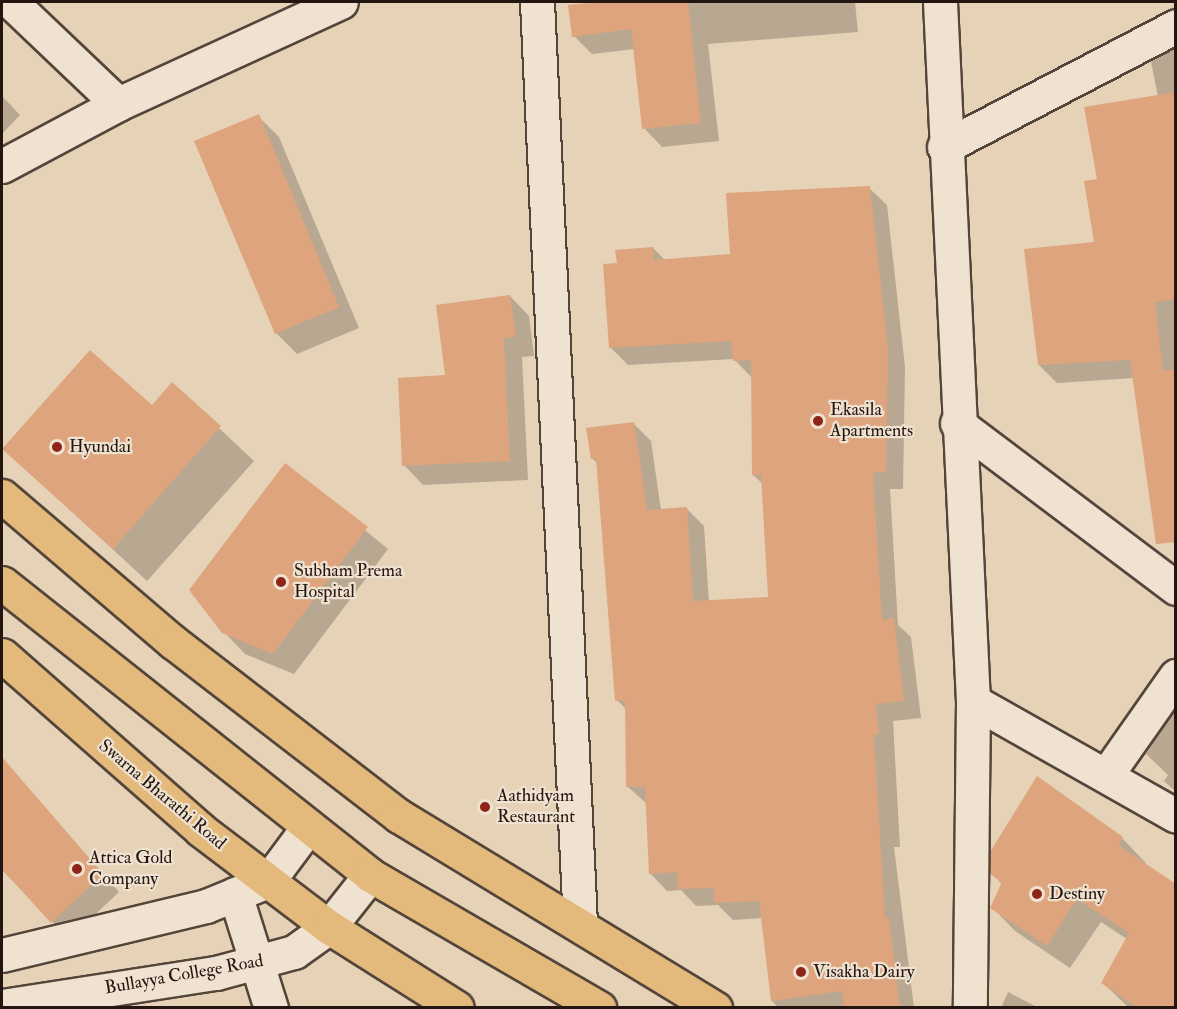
<!DOCTYPE html>
<style>
body{margin:0}
#map{position:relative;width:1177px;height:1009px;overflow:hidden;background:#e6d2b7;font-family:"IM FELL Double Pica",serif}
div>[style]{position:absolute}
[style*='--x']{left:calc(var(--x)*1px);top:calc(var(--y)*1px);width:calc(var(--w)*1px);rotate:calc(var(--a)*1deg)}
.shadow>*{inset:0;background:#0003}
.building>*{inset:0;background:#dea47d}
.roads{filter:drop-shadow(2px 0 #54453a) drop-shadow(-2px 0 #54453a) drop-shadow(0 2px #54453a) drop-shadow(0 -2px #54453a)}
.street>*{height:33px;margin:-16.5px;padding:0 16.5px;transform-origin:16.5px;border-radius:16.5px;background:#efe2d0}
.secondary>*{height:33px;margin:-16.5px;padding:0 16.5px;transform-origin:16.5px;border-radius:16.5px;background:#efe2d0}
.primary>*{height:33px;margin:-16.5px;padding:0 16.5px;transform-origin:16.5px;border-radius:16.5px;background:#e3b97c}
.dots>*{width:16px;height:16px;translate:-50% -50%;box-sizing:border-box;border:3px solid #efe2d0;border-radius:50%}
span{translate:-50% -50%;white-space:nowrap;text-align:center;line-height:1.15;-webkit-text-stroke:4.5px #efe2d0;paint-order:stroke}
.poi-label{font-size:18px;color:#231610}
.left{translate:0 -50%;text-align:left}
.street-label{font-size:18px;color:#231610}
.frame{position:absolute;inset:0;border:3px solid #231610;pointer-events:none}
</style>
<div id="map">
<div class="shadow">
<i style="clip-path:polygon(610px 2px,855px 2px,858px 32px,708px 44px,719px 141px,662px 147px,644px 128px,635px 49px,592px 54px,574px 36px,570px 7px)"></i>
<i style="clip-path:polygon(1176px 48px,1176px 509px,1134px 378px,1057px 383px,1039px 365px,1095px 243px,1098px 180px,1158px 96px,1151px 62px)"></i>
<i style="clip-path:polygon(2px 96px,20px 115px,2px 134px)"></i>
<i style="clip-path:polygon(258px 116px,279px 137px,359px 328px,297px 354px,276px 333px)"></i>
<i style="clip-path:polygon(869px 188px,887px 205px,905px 367px,903px 489px,890px 489px,898px 625px,911px 637px,921px 718px,893px 721px,900px 847px,894px 847px,914px 1008px,779px 1008px,772px 1001px,762px 918px,733px 920px,718px 905px,696px 906px,681px 890px,667px 891px,650px 873px,647px 804px,628px 787px,627px 710px,617px 700px,598px 464px,592px 458px,633px 423px,651px 441px,661px 510px,687px 509px,704px 526px,709px 602px,770px 599px,763px 484px,753px 475px,752px 378px,734px 359px,628px 365px,610px 347px,618px 264px,653px 248px,666px 261px,731px 256px)"></i>
<i style="clip-path:polygon(510px 296px,529px 316px,534px 356px,522px 357px,528px 480px,423px 485px,404px 465px,447px 377px)"></i>
<i style="clip-path:polygon(172px 384px,254px 461px,147px 581px,4px 449px,152px 407px)"></i>
<i style="clip-path:polygon(285px 465px,388px 549px,294px 674px,245px 654px,224px 632px)"></i>
<i style="clip-path:polygon(1176px 708px,1176px 792px,1164px 781px,1168px 775px,1146px 754px)"></i>
<i style="clip-path:polygon(2px 760px,119px 892px,69px 939px,2px 870px)"></i>
<i style="clip-path:polygon(1122px 838px,1145px 862px,1176px 1008px,1129px 1008px,1103px 983px,1127px 939px,1101px 922px,1070px 968px,1015px 931px,992px 907px,1002px 884px,992px 874px)"></i>
<i style="clip-path:polygon(1008px 992px,1039px 1008px,1001px 1008px)"></i>
</div>
<div class="building">
<i style="clip-path:polygon(598px 2px,688px 2px,701px 123px,642px 129px,631px 29px,572px 37px,568px 5px)"></i>
<i style="clip-path:polygon(1176px 92px,1176px 299px,1155px 302px,1163px 371px,1176px 369px,1176px 542px,1156px 544px,1130px 360px,1038px 365px,1024px 249px,1094px 242px,1084px 181px,1097px 179px,1084px 107px)"></i>
<i style="clip-path:polygon(259px 114px,339px 307px,275px 334px,194px 141px)"></i>
<i style="clip-path:polygon(870px 186px,888px 349px,886px 472px,873px 472px,882px 620px,894px 618px,904px 701px,876px 704px,879px 734px,874px 735px,885px 918px,889px 917px,900px 1008px,844px 1008px,842px 991px,771px 1001px,759px 901px,714px 903px,714px 888px,677px 889px,677px 872px,649px 874px,645px 787px,626px 787px,625px 700px,615px 701px,596px 458px,591px 459px,586px 428px,634px 422px,647px 510px,687px 507px,693px 601px,768px 597px,761px 475px,752px 475px,751px 360px,733px 361px,731px 341px,609px 348px,603px 264px,617px 263px,615px 250px,653px 247px,654px 260px,730px 254px,726px 193px)"></i>
<i style="clip-path:polygon(510px 295px,516px 337px,504px 338px,510px 461px,402px 466px,398px 378px,445px 375px,436px 305px)"></i>
<i style="clip-path:polygon(90px 350px,152px 405px,172px 382px,221px 426px,113px 549px,2px 449px)"></i>
<i style="clip-path:polygon(285px 463px,368px 527px,273px 654px,222px 633px,189px 590px)"></i>
<i style="clip-path:polygon(2px 757px,103px 874px,51px 923px,2px 869px)"></i>
<i style="clip-path:polygon(1037px 776px,1123px 837px,1118px 845px,1176px 884px,1176px 1008px,1138px 1008px,1101px 983px,1129px 933px,1077px 899px,1047px 946px,990px 908px,1002px 882px,990px 874px,990px 852px)"></i>
</div>
<div class="roads">
<div class="street">
<i style="--x:11;--y:2;--w:148;--a:43.6"></i>
<i style="--x:537;--y:2;--w:922;--a:87.33"></i>
<i style="--x:940;--y:2;--w:700;--a:87.3"></i>
<i style="--x:973;--y:701;--w:307;--a:90.6"></i>
<i style="--x:944;--y:147;--w:262;--a:-27.5"></i>
<i style="--x:2;--y:166;--w:132;--a:-28.1"></i>
<i style="--x:118;--y:104;--w:245;--a:-24.6"></i>
<i style="--x:957;--y:423;--w:274;--a:37"></i>
<i style="--x:973;--y:701;--w:233;--a:29.5"></i>
<i style="--x:1107;--y:774;--w:120;--a:-54.9"></i>
<i style="--x:235;--y:894;--w:120;--a:72.5"></i>
</div>
<div class="secondary">
<i style="--x:2;--y:955;--w:210;--a:-13.5"></i>
<i style="--x:206;--y:906;--w:67;--a:-22"></i>
<i style="--x:268;--y:881;--w:64;--a:-53.3"></i>
<i style="--x:2;--y:1006;--w:217;--a:-8.8"></i>
<i style="--x:216;--y:973;--w:81;--a:-15.1"></i>
<i style="--x:294;--y:952;--w:43;--a:-35.5"></i>
<i style="--x:329;--y:927;--w:66;--a:-51.7"></i>
</div>
<div class="primary">
<i style="--x:2;--y:496;--w:225;--a:40.5"></i>
<i style="--x:173;--y:642;--w:285;--a:37.6"></i>
<i style="--x:399;--y:816;--w:370;--a:31.3"></i>
<i style="--x:2;--y:583;--w:470;--a:38.4"></i>
<i style="--x:370;--y:875;--w:265;--a:30.1"></i>
<i style="--x:2;--y:655;--w:265;--a:41.3"></i>
<i style="--x:201;--y:830;--w:161;--a:37.2"></i>
<i style="--x:329;--y:927;--w:151;--a:32.3"></i>
</div>
</div>
<div class="dots">
<i style="left:818px;top:421px;background:#8f2418"></i>
<i style="left:57px;top:447px;background:#8f2418"></i>
<i style="left:281px;top:582px;background:#8f2418"></i>
<i style="left:485px;top:807px;background:#8f2418"></i>
<i style="left:77px;top:869px;background:#8f2418"></i>
<i style="left:1037px;top:894px;background:#8f2418"></i>
<i style="left:801px;top:972px;background:#8f2418"></i>
</div>
<div class="poi-label">
<span class="left" style="left:830px;top:421px">Ekasila<br>Apartments</span>
<span class="left" style="left:69px;top:447px">Hyundai</span>
<span class="left" style="left:294px;top:582px">Subham Prema<br>Hospital</span>
<span class="left" style="left:497px;top:807px">Aathidyam<br>Restaurant</span>
<span class="left" style="left:89px;top:869px">Attica Gold<br>Company</span>
<span class="left" style="left:1049px;top:894px">Destiny</span>
<span class="left" style="left:813px;top:972px">Visakha Dairy</span>
</div>
<div class="street-label">
<span style="left:162px;top:795px;rotate:40deg">Swarna Bharathi Road</span>
<span style="left:184px;top:975px;rotate:-10deg">Bullayya College Road</span>
</div>
<div class="frame"></div>
</div>
